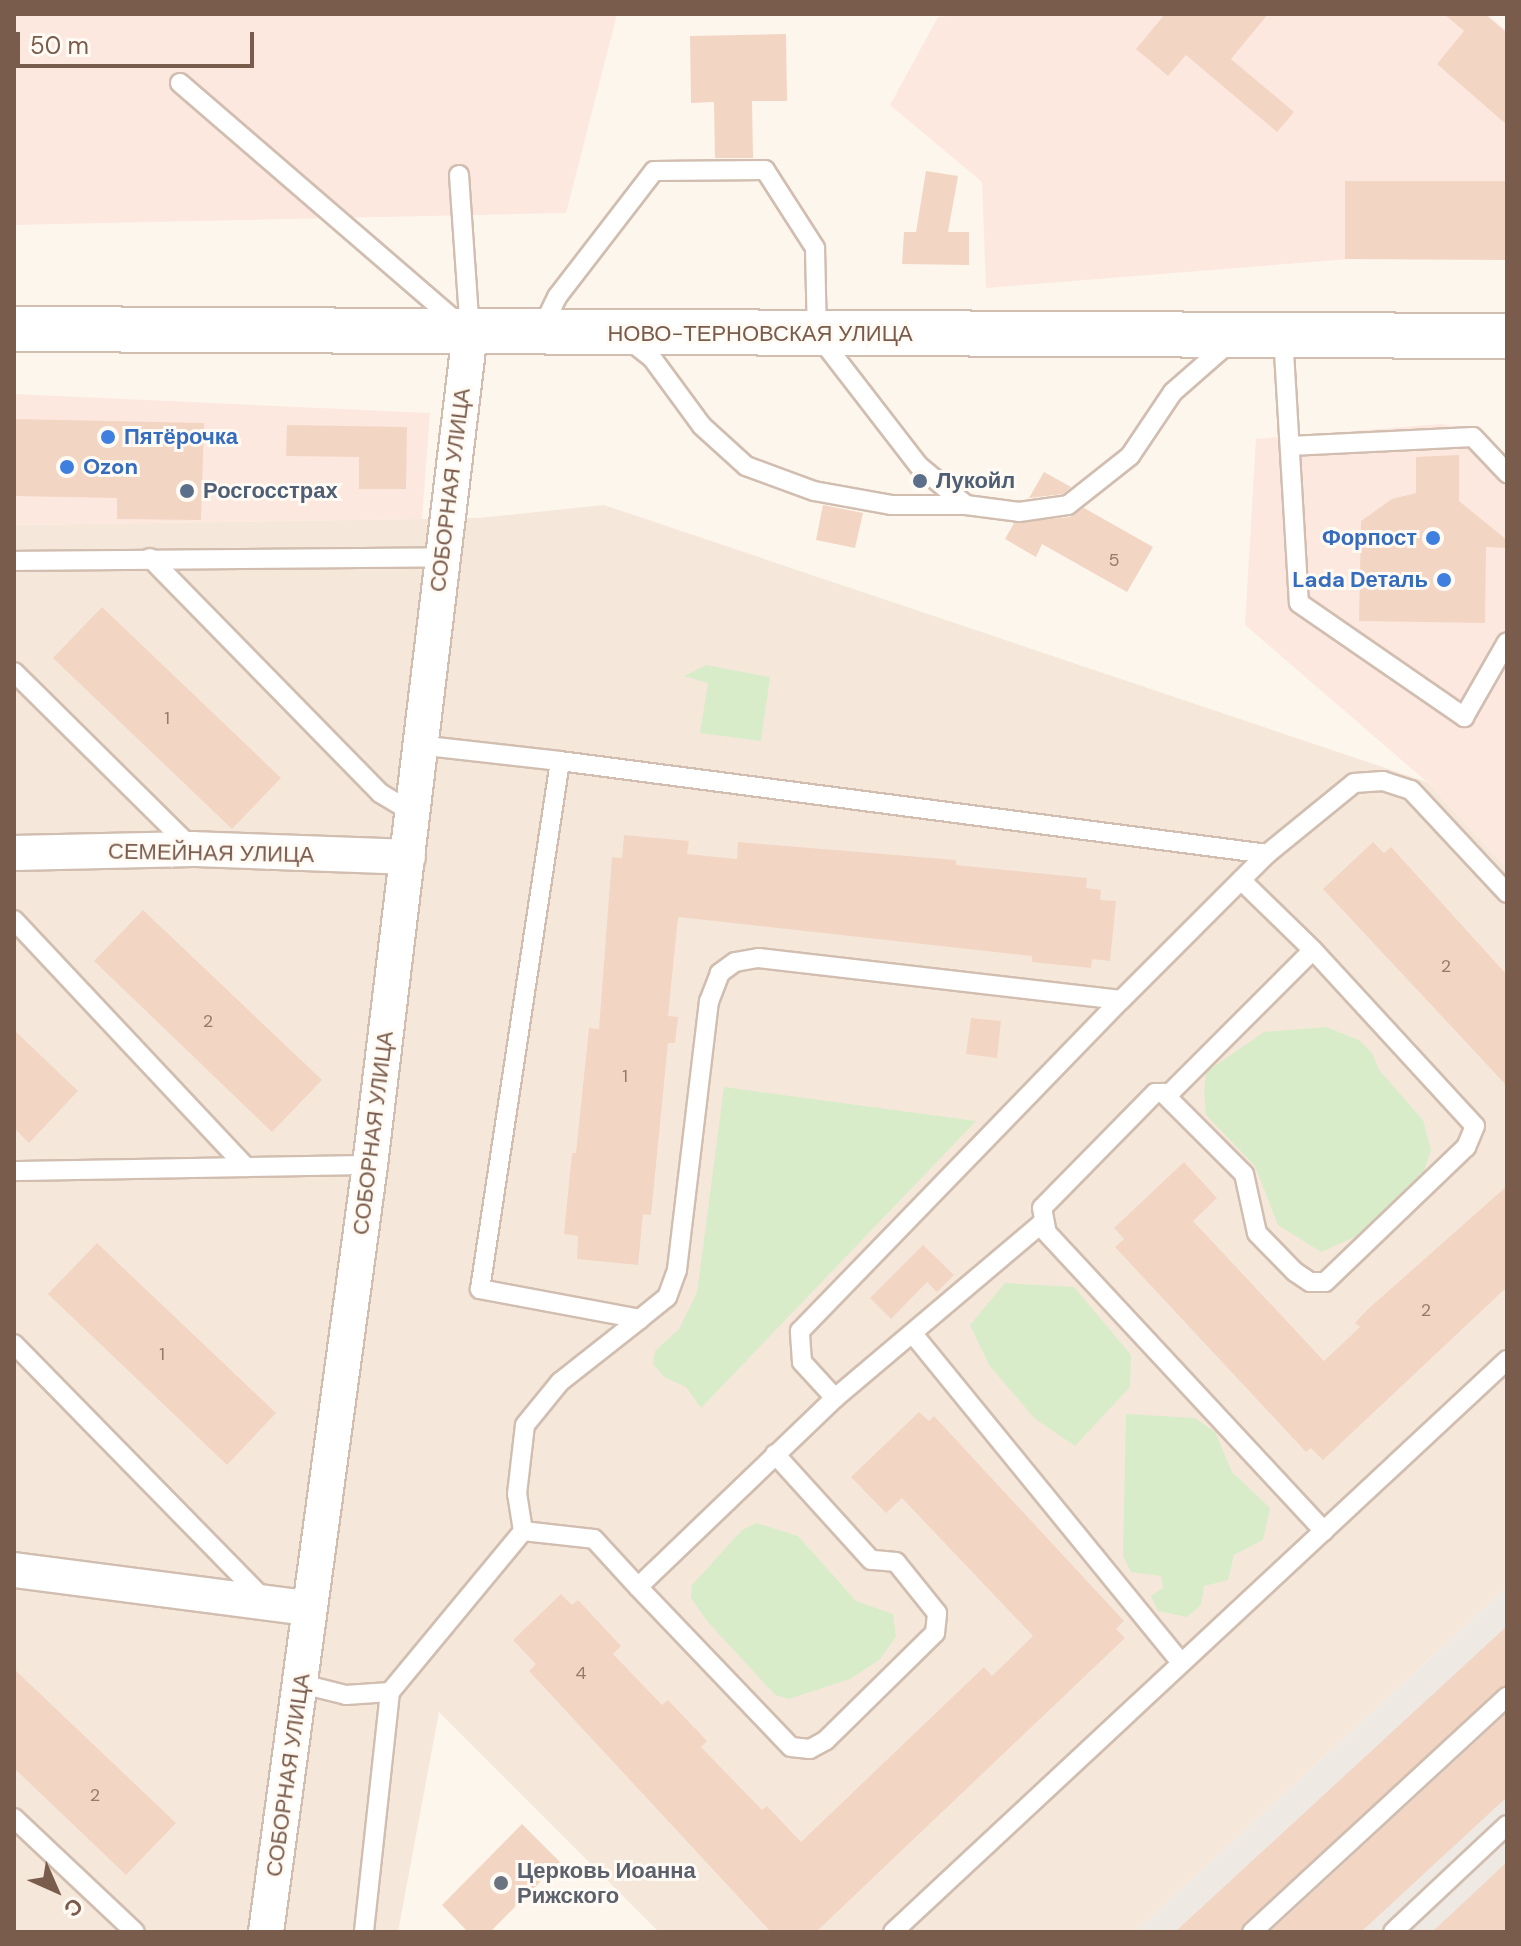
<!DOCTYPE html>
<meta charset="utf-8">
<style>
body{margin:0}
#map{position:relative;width:1521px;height:1946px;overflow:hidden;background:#fdf6ec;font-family:"DM Sans",sans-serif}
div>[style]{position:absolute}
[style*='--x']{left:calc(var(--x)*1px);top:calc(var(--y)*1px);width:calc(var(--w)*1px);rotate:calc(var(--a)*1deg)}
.residential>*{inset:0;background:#f5e8da}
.commercial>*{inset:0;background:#fde8e0}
.industrial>*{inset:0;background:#efe9e4}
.green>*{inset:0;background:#d8ecc9}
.building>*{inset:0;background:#f3d5c3}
.roads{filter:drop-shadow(2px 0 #d1beb0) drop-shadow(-2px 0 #d1beb0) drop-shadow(0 2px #d1beb0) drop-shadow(0 -2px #d1beb0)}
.lane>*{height:18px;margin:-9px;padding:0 9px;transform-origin:9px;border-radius:9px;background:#fff}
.street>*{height:34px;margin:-17px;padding:0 17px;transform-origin:17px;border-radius:17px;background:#fff}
.secondary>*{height:44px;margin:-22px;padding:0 22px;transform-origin:22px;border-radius:22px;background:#fff}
.dots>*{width:22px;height:22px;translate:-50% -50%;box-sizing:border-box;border:4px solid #fffaf3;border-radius:50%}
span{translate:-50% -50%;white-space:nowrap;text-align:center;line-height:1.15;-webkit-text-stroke:6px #fffaf3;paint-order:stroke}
.number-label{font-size:18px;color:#987a6a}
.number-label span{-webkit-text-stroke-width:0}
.street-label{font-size:22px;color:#7a5c4d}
.shop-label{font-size:22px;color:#366cbe;font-weight:700}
.left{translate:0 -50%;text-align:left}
.right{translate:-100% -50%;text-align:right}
.service-label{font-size:22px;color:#4e5e75;font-weight:700}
.worship-label{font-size:22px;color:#5b616d;font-weight:700}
.frame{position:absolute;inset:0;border:16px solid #7a5c4d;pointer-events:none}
.north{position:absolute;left:16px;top:1850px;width:80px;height:80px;-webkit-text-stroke:6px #fffaf3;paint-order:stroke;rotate:135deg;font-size:22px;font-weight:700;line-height:32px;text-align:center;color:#7a5c4d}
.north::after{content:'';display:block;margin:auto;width:28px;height:36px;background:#7a5c4d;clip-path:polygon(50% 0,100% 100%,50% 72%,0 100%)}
.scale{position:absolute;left:16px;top:32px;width:238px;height:36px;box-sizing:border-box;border:4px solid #7a5c4d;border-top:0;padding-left:10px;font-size:24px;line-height:28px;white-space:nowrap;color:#7a5c4d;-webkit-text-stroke:6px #fffaf3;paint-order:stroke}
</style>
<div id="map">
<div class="residential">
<i style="clip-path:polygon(604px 505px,1427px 782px,1507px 868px,1507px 1587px,1135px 1932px,659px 1932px,439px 1712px,398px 1932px,14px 1932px,14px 525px,478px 518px)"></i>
</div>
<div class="commercial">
<i style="clip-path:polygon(14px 14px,617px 14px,566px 213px,14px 225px)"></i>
<i style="clip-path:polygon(969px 14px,1487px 14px,1507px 32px,1507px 228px,1349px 259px,986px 288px,982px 182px,890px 105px,938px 17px)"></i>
<i style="clip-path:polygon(14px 394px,430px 413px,422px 519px,14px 525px)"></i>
<i style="clip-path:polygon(1441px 424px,1483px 431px,1507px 458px,1507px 868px,1427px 782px,1245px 625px,1256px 439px)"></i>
</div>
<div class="industrial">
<i style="clip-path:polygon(1507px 1587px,1507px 1932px,1135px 1932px)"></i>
</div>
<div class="green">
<i style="clip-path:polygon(706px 665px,770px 677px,761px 741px,700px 733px,708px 683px,684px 676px)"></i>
<i style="clip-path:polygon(1326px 1027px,1359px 1040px,1372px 1053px,1379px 1070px,1423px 1120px,1431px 1150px,1423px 1174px,1366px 1232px,1321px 1252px,1278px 1225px,1255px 1166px,1206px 1115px,1204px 1092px,1206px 1072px,1264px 1032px)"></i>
<i style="clip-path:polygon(724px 1087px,976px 1121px,701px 1408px,686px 1387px,664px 1377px,653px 1364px,655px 1351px,679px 1329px,697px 1293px)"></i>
<i style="clip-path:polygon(1005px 1283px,1074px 1287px,1131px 1355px,1130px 1387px,1075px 1446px,1034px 1418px,989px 1365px,970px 1325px)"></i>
<i style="clip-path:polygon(1126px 1414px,1195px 1418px,1215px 1432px,1232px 1472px,1270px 1508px,1263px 1540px,1234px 1555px,1228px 1580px,1204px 1586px,1201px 1605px,1187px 1617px,1158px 1611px,1151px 1596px,1163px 1588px,1161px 1576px,1131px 1572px,1123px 1556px)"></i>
<i style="clip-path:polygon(756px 1523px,798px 1536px,856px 1601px,893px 1614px,896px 1637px,879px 1660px,850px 1679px,789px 1699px,775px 1695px,707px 1621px,691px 1598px,692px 1585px,742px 1530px)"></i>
</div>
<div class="building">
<i style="clip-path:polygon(1165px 14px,1268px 14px,1231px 59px,1294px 112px,1277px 132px,1186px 55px,1168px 76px,1136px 49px)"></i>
<i style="clip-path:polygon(1444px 14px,1485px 14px,1507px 33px,1507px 125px,1437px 64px,1464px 31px)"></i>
<i style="clip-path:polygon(786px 34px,787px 101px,752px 101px,753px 158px,715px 158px,714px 102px,691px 103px,690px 36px)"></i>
<i style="clip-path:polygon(926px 171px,958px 176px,948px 232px,969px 232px,969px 265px,902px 264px,904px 232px,916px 232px)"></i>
<i style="clip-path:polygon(1345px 181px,1507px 181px,1507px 260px,1345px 259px)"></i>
<i style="clip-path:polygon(14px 419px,204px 423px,201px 520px,117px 519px,117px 498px,14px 496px)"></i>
<i style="clip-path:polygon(287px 425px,407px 427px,406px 489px,359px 489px,359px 457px,286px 456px)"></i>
<i style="clip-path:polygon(1459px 455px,1459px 501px,1507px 540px,1507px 548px,1486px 547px,1485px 623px,1359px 621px,1361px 521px,1392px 499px,1416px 493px,1416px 457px)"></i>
<i style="clip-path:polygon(1044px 472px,1071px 487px,1063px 494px,1029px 498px)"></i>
<i style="clip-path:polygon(823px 505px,863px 513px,855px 548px,816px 540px)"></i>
<i style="clip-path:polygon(1084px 508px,1153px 547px,1127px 592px,1042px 544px,1036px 557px,1005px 539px,1014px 523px,1070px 517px)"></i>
<i style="clip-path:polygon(102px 607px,281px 778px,232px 829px,53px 658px)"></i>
<i style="clip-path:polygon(624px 835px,689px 841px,687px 854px,737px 859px,738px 842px,956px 860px,956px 865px,1087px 878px,1086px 888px,1101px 890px,1100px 900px,1116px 901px,1110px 961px,1092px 959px,1091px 968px,1061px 965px,1032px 962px,1032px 956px,678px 917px,668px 1016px,678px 1017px,675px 1043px,668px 1043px,651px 1215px,643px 1214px,638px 1265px,577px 1259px,578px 1236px,564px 1234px,572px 1153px,576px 1153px,589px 1028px,599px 1029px,612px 857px,622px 858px)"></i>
<i style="clip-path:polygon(1373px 842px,1384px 853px,1391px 847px,1507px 975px,1507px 1086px,1323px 889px)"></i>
<i style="clip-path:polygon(143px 910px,322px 1080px,272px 1132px,94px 961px)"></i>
<i style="clip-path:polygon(971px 1018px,1001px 1021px,997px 1058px,966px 1054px)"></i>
<i style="clip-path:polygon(14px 1030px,78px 1091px,29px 1143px,14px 1128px)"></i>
<i style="clip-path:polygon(1184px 1162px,1217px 1198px,1193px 1221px,1324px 1361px,1360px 1327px,1355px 1323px,1368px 1309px,1507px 1186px,1507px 1287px,1323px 1460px,1311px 1448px,1306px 1452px,1115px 1247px,1124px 1239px,1114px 1228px)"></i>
<i style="clip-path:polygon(97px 1243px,276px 1413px,227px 1465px,48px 1294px)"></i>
<i style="clip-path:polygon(923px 1245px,954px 1275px,937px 1292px,927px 1282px,891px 1319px,870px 1298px)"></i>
<i style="clip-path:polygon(919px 1412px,929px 1421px,934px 1416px,1124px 1621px,1116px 1629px,1125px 1638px,816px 1932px,771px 1932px,529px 1671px,536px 1664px,513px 1640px,561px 1594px,572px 1605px,578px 1600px,621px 1646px,613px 1654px,662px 1705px,668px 1700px,707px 1741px,701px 1747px,762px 1810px,767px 1806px,801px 1842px,984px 1667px,992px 1676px,1033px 1636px,902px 1498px,886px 1513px,851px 1477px)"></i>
<i style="clip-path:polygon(1507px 1626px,1507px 1685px,1244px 1923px,1240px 1932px,1175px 1932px)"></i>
<i style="clip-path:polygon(14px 1669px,176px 1823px,126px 1875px,14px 1768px)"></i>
<i style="clip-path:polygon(1507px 1713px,1507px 1797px,1361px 1932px,1270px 1932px)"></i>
<i style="clip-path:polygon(522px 1824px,560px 1862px,490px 1932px,468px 1932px,442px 1905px)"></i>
<i style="clip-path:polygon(1507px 1862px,1507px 1932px,1432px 1932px)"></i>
</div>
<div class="roads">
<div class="lane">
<i style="--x:180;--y:83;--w:367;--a:40.8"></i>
<i style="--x:459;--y:175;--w:157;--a:86"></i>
<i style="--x:541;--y:330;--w:37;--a:-64"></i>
<i style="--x:557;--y:297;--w:159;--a:-52.4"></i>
<i style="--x:654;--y:171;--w:111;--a:-0.5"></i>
<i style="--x:765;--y:170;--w:93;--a:57.3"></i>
<i style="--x:815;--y:248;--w:86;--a:88.7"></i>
<i style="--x:817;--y:334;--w:167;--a:52.3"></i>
<i style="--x:919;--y:466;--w:61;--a:39.7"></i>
<i style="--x:966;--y:505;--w:53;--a:7.5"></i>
<i style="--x:1019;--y:512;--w:49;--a:-8.1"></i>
<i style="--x:1068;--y:505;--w:79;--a:-38.3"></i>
<i style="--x:1130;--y:456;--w:77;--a:-56.1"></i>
<i style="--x:1173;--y:392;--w:74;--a:-41.2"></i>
<i style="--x:1283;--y:335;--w:268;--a:86.6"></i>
<i style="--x:1299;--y:603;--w:201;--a:34.6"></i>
<i style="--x:1464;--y:717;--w:86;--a:-60.2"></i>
<i style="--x:629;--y:340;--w:29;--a:38"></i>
<i style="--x:652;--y:358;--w:84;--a:53.7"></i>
<i style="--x:702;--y:426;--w:59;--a:42.3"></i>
<i style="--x:746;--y:466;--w:72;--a:20.2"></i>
<i style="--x:814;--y:491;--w:78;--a:10.3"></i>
<i style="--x:891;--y:505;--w:75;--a:0"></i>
<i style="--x:1290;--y:446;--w:183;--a:-2.8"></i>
<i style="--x:1473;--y:437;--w:50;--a:46.6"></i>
<i style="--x:150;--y:558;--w:329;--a:45.6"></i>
<i style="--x:380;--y:793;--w:37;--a:31"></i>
<i style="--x:14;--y:561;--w:428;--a:-0.5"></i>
<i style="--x:14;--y:672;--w:252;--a:44.7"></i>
<i style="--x:418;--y:745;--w:143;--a:6.4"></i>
<i style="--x:560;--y:761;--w:713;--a:7.49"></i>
<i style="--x:1267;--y:854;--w:206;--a:135"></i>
<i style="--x:1121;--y:1000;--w:365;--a:-173.4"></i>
<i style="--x:758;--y:958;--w:23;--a:170"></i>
<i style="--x:735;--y:962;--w:19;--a:144"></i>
<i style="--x:720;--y:973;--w:30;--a:111"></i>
<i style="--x:709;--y:1001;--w:271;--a:96.8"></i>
<i style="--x:677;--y:1270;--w:29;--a:110"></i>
<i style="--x:667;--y:1297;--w:35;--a:141"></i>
<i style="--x:640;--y:1319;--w:163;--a:-169.4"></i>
<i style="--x:480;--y:1289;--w:534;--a:-81.38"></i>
<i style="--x:1267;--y:854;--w:112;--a:-39.2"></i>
<i style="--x:1354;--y:783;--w:29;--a:-4"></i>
<i style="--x:1383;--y:781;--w:29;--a:18"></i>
<i style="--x:1411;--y:790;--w:141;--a:47"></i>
<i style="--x:1241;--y:880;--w:100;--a:44.2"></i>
<i style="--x:14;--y:920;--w:339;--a:46.8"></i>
<i style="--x:1167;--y:1096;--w:206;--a:-45"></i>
<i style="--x:1313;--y:950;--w:239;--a:47.4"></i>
<i style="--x:1475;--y:1126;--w:23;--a:113"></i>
<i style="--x:1466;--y:1147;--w:195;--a:136.2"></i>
<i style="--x:1325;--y:1282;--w:15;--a:180"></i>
<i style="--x:1310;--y:1282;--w:18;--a:-146"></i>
<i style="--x:1295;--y:1272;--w:54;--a:-134.3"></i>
<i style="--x:1257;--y:1233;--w:60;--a:-102.4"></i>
<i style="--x:1244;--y:1174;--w:115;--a:-135"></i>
<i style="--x:1163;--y:1093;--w:8;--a:180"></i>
<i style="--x:1155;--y:1093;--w:161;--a:134.5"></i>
<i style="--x:1042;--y:1208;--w:25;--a:79"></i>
<i style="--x:1047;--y:1233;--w:407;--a:47.1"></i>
<i style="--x:14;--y:1171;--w:356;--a:-1"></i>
<i style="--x:913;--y:1334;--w:424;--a:50.8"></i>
<i style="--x:14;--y:1344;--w:357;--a:45.6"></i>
<i style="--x:835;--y:1398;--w:272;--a:-40.2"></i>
<i style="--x:523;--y:1531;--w:71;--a:6.4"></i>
<i style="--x:594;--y:1539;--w:65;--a:47.5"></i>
<i style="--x:638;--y:1587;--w:273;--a:-43.8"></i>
<i style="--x:835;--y:1398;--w:49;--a:-132.5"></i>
<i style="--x:802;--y:1362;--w:31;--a:-94"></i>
<i style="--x:800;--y:1331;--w:461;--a:-45.9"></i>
<i style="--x:638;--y:1587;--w:221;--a:46.3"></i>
<i style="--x:791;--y:1747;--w:19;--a:6"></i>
<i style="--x:810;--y:1749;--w:18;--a:-29"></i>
<i style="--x:826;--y:1740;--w:153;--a:-44.5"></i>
<i style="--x:935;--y:1633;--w:20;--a:-84"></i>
<i style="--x:937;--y:1613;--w:65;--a:-128.8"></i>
<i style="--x:896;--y:1562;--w:25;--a:-175"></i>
<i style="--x:871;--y:1560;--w:143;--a:-132.2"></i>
<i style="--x:302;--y:1684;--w:45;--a:14"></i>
<i style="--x:346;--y:1695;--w:44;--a:-3.9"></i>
<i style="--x:390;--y:1692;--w:241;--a:96.2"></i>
<i style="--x:390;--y:1692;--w:209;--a:-50.4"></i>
<i style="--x:523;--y:1531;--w:37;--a:-99"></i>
<i style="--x:517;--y:1494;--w:69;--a:-83.4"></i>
<i style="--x:525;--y:1425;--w:55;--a:-50.9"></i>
<i style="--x:560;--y:1382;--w:102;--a:-38.2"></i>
<i style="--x:14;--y:1818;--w:166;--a:43.3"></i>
<i style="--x:893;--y:1932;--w:839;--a:-42.97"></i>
<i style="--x:1252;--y:1932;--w:347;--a:-42.7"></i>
<i style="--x:1393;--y:1932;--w:156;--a:-43.2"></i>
</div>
<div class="street">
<i style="--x:14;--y:853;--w:179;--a:-1.3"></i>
<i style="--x:193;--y:849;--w:215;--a:2.1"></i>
<i style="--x:14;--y:1570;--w:295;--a:7.4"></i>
<i style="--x:266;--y:1932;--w:774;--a:-82.28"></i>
<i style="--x:370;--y:1165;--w:839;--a:-83.15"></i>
</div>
<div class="secondary">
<i style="--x:14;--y:329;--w:1493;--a:0.27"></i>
</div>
</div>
<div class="dots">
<i style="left:108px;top:437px;background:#3f7fe0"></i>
<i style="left:67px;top:467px;background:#3f7fe0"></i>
<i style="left:920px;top:481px;background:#5c6f8a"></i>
<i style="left:187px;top:491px;background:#5c6f8a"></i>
<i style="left:1433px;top:538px;background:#3f7fe0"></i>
<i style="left:1444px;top:580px;background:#3f7fe0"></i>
<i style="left:501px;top:1883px;background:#6b7280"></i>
</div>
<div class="number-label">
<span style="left:1114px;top:560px">5</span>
<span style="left:167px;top:718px">1</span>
<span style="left:1446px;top:966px">2</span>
<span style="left:208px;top:1021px">2</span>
<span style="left:625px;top:1076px">1</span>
<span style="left:1426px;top:1310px">2</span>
<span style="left:162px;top:1354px">1</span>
<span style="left:581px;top:1673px">4</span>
<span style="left:95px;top:1795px">2</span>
</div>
<div class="street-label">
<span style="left:760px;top:334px">НОВО-ТЕРНОВСКАЯ УЛИЦА</span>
<span style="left:450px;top:490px;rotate:-83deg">СОБОРНАЯ УЛИЦА</span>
<span style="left:211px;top:853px;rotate:1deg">СЕМЕЙНАЯ УЛИЦА</span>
<span style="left:373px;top:1133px;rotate:-83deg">СОБОРНАЯ УЛИЦА</span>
<span style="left:288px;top:1775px;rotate:-82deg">СОБОРНАЯ УЛИЦА</span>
</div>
<div class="shop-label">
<span class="left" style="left:124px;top:437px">Пятёрочка</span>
<span class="left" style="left:83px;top:467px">Ozon</span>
<span class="right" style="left:1417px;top:538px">Форпост</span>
<span class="right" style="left:1428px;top:580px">Lada Dеталь</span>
</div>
<div class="service-label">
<span class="left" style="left:936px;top:481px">Лукойл</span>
<span class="left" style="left:203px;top:491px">Росгосстрах</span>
</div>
<div class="worship-label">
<span class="left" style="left:517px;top:1883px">Церковь Иоанна<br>Рижского</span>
</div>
<div class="frame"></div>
<div class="north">С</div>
<div class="scale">50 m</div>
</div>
